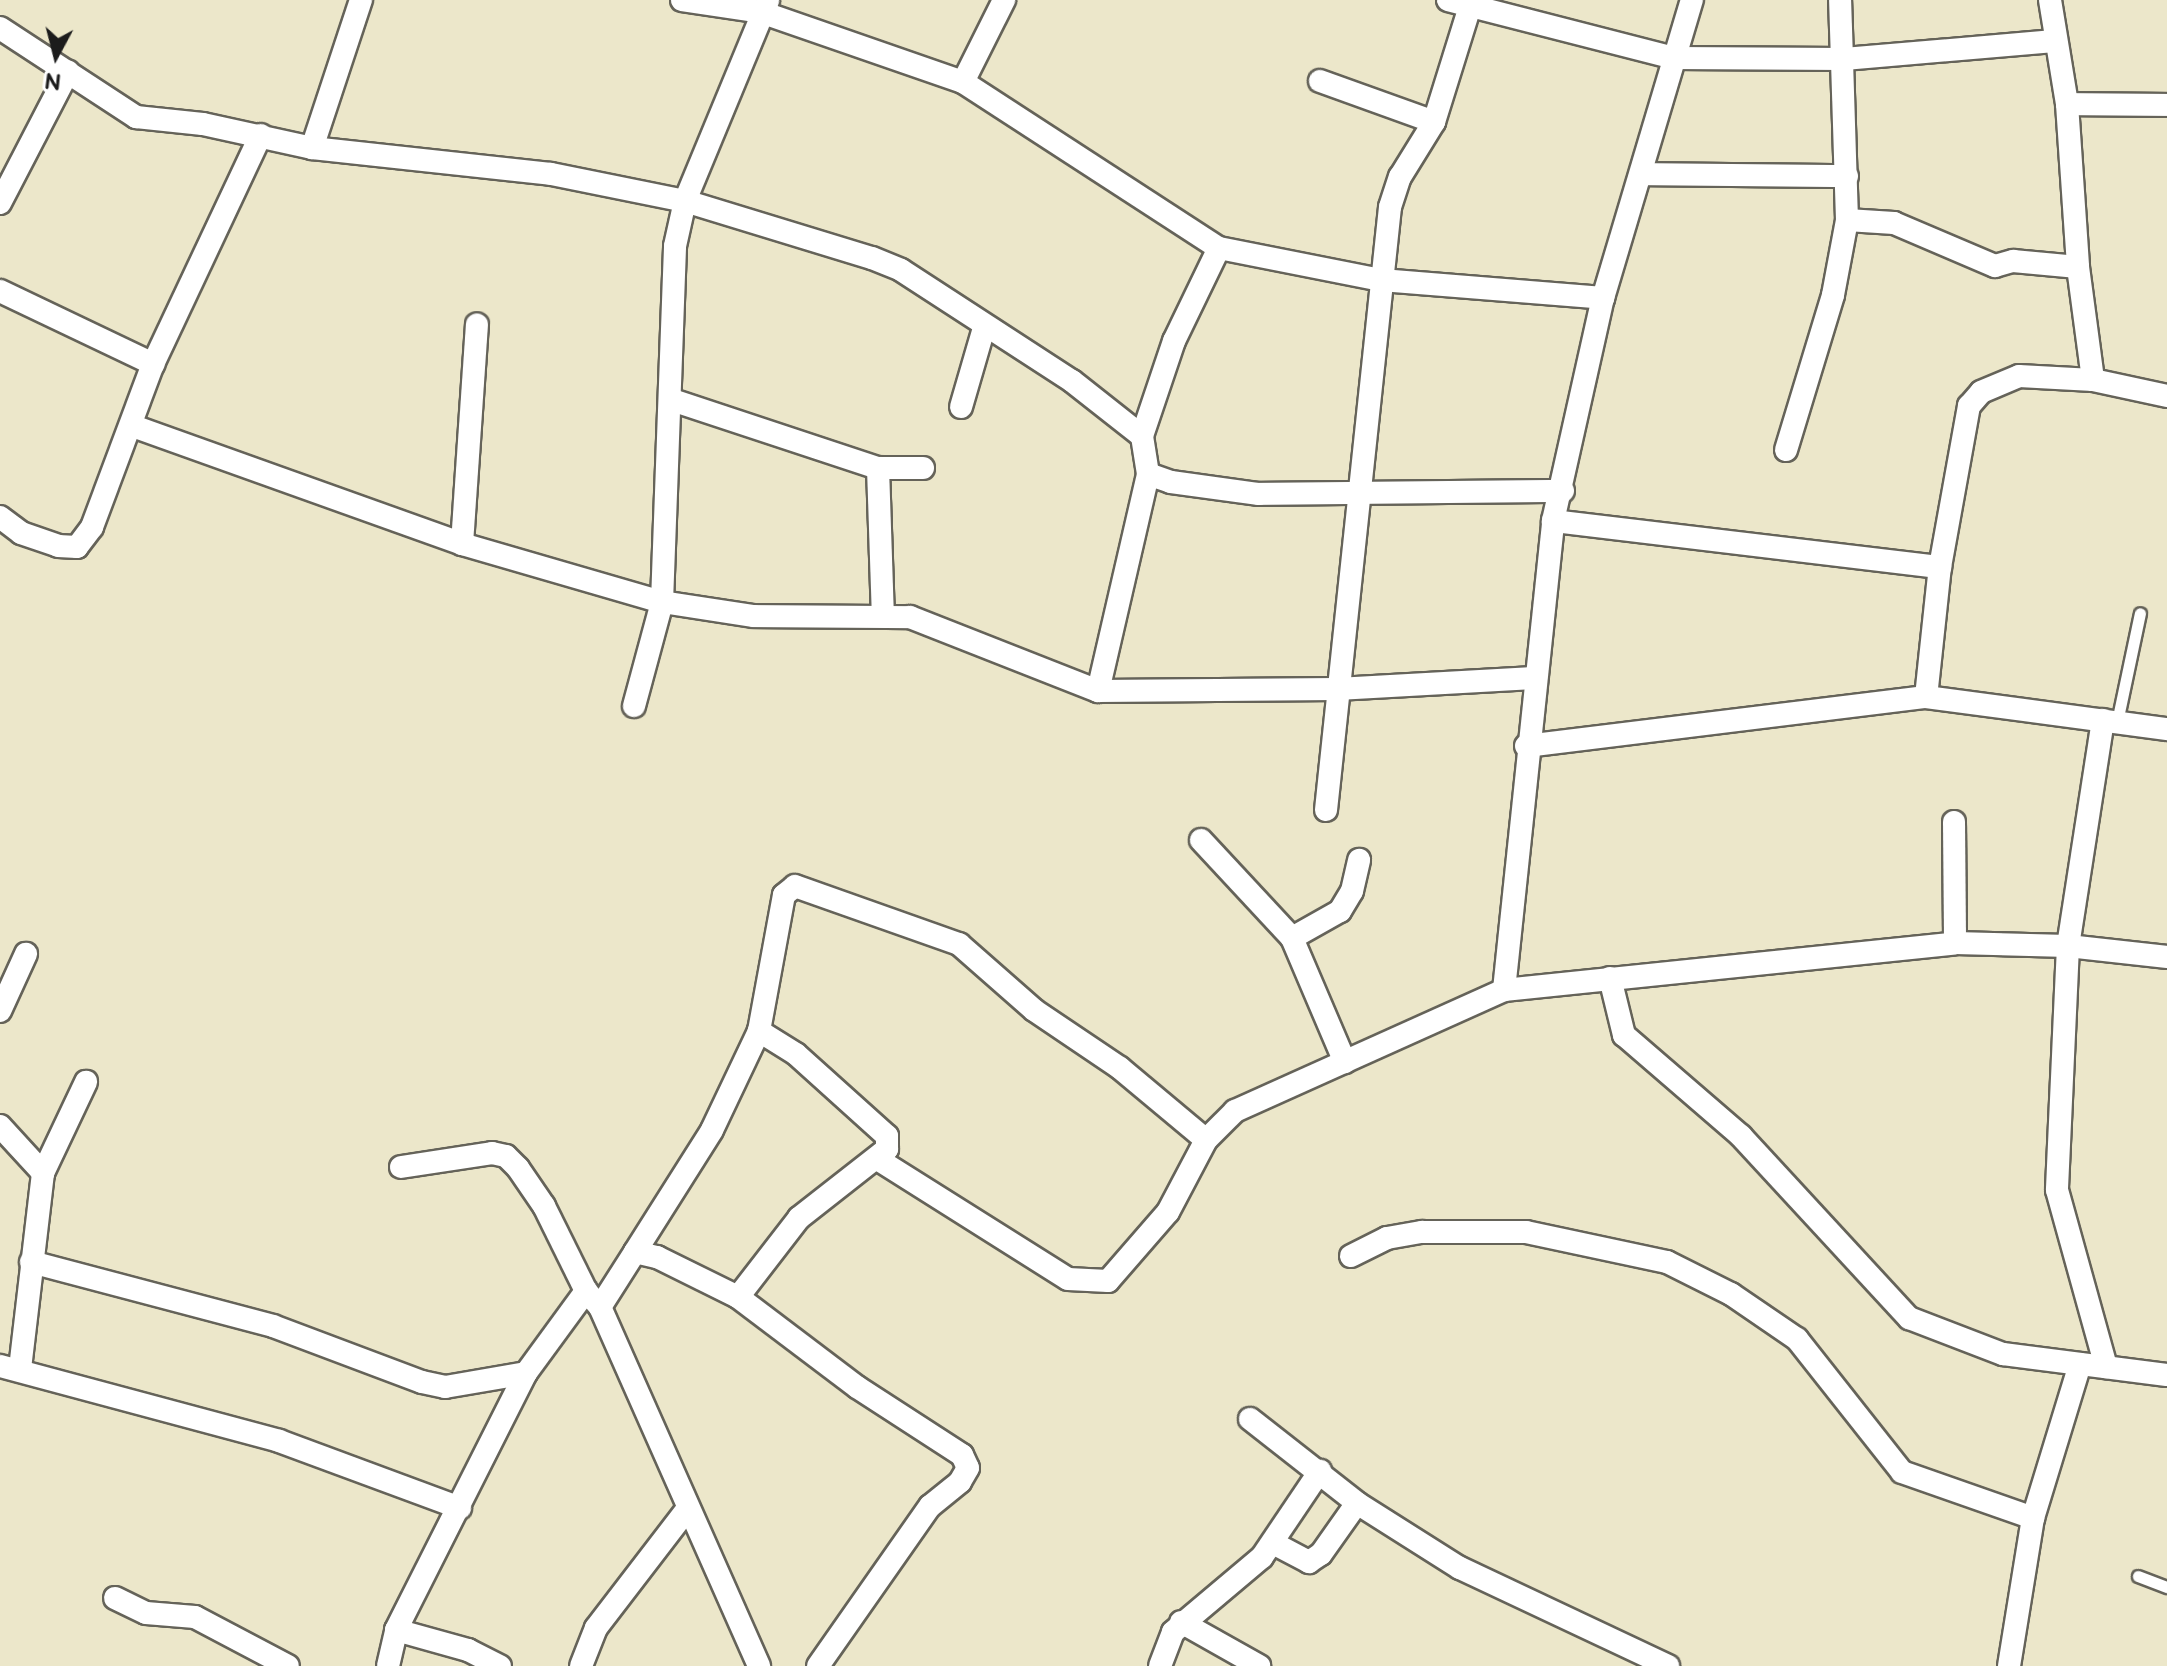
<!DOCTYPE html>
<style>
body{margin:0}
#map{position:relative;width:2167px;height:1666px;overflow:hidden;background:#ece7ca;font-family:"Balsamiq Sans",sans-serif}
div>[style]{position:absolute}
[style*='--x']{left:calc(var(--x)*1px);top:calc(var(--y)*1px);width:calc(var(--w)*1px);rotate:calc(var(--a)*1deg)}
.roads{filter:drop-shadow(2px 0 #656359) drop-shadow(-2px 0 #656359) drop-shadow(0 2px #656359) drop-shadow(0 -2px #656359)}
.service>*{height:11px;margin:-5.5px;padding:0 5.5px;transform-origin:5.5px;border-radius:5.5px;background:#fff}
.minor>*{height:22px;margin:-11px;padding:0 11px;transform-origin:11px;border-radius:11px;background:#fff}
span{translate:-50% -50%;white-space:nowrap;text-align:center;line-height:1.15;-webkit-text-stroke:8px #fff;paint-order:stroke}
.north{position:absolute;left:16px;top:16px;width:80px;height:80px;-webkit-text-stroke:6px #fff;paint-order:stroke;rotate:187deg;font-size:22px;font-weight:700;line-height:32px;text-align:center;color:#1c1c1c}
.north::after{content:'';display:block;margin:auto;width:28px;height:36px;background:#1c1c1c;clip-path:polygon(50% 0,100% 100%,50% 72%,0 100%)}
</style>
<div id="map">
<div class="roads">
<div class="service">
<i style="--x:2117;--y:722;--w:111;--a:-78.1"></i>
<i style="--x:2138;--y:1576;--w:31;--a:21"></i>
</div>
<div class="minor">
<i style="--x:682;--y:0;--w:80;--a:8.6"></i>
<i style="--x:761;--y:12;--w:214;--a:19.1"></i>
<i style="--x:963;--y:82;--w:305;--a:33"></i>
<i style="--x:1219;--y:248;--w:165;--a:11.2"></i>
<i style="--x:1381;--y:280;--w:223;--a:4.6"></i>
<i style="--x:1448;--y:0;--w:233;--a:14.4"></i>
<i style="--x:1674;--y:58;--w:170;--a:0.3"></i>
<i style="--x:1844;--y:59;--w:211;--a:-4.9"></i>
<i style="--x:2050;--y:0;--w:105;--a:80.7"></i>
<i style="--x:2067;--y:104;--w:163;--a:86.1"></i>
<i style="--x:2078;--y:267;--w:114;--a:82.4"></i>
<i style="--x:0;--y:28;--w:163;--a:33.2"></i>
<i style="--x:136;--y:117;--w:67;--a:6"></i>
<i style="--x:203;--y:124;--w:112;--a:12.4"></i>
<i style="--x:312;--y:148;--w:240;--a:6.2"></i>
<i style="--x:551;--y:174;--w:137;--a:11.4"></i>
<i style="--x:685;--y:201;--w:195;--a:17"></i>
<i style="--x:872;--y:258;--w:31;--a:22"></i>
<i style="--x:901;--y:270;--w:204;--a:33"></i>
<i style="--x:1072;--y:381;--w:89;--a:38.2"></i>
<i style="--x:1320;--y:81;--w:121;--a:19.8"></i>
<i style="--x:963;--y:82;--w:92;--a:-63.4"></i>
<i style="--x:2067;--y:104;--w:100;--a:0.6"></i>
<i style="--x:312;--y:148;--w:156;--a:-71.7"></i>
<i style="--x:1641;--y:174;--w:206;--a:0.6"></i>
<i style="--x:0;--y:203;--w:148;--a:-62.6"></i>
<i style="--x:1847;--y:220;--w:47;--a:3.7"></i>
<i style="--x:1894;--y:223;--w:110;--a:23.1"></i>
<i style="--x:1995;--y:266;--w:19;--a:-16"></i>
<i style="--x:2013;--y:261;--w:65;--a:5.3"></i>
<i style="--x:0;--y:291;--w:170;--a:25.5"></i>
<i style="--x:672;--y:400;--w:217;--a:18.3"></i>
<i style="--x:878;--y:468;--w:45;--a:0"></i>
<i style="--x:961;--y:407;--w:82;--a:-73.8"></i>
<i style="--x:133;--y:426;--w:350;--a:19.7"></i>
<i style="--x:462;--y:544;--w:208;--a:16.2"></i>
<i style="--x:662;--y:602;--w:93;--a:8.7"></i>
<i style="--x:754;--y:616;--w:156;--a:0.4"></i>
<i style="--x:910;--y:617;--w:202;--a:21.5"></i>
<i style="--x:1098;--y:691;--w:239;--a:-0.5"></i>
<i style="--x:1337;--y:689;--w:197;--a:-3.2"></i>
<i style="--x:1786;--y:450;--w:162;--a:-73.1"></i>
<i style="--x:1833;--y:295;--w:76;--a:-79.4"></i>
<i style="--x:1847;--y:220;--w:220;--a:-91.8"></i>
<i style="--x:878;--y:468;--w:147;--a:88.1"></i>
<i style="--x:1148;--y:474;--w:24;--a:19"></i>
<i style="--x:1171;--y:482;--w:89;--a:7.8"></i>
<i style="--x:1259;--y:494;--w:304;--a:-0.6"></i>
<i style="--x:0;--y:517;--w:26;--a:37"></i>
<i style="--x:21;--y:533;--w:39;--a:19"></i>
<i style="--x:58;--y:546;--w:19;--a:3"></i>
<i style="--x:77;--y:547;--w:25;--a:-53"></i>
<i style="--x:92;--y:527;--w:174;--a:-69.5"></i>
<i style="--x:153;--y:364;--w:253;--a:-64.8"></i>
<i style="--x:1553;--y:521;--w:390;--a:6.8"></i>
<i style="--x:462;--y:544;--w:220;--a:-86.1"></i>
<i style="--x:1098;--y:691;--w:223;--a:-77"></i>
<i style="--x:1148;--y:474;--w:38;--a:-99"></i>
<i style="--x:1142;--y:436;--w:100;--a:-71.4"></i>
<i style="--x:1174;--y:341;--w:103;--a:-64.2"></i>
<i style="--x:1926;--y:697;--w:131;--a:-83.9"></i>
<i style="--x:1940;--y:567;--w:164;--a:-79.8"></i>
<i style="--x:1969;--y:406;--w:18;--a:-49"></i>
<i style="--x:1981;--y:392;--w:41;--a:-22.8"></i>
<i style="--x:2019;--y:376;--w:74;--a:3.1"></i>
<i style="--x:2093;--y:380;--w:76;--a:12.2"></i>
<i style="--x:634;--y:706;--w:108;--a:-74.9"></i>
<i style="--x:662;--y:602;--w:356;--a:-87.9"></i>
<i style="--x:675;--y:246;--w:46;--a:-77.5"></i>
<i style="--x:685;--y:201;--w:217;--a:-67.5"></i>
<i style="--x:2103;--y:720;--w:229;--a:98.8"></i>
<i style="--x:2068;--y:946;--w:244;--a:92.6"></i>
<i style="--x:2057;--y:1190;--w:184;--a:74.5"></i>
<i style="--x:1526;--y:746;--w:403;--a:-7"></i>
<i style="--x:1926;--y:697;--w:243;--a:7.6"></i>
<i style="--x:1326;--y:810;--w:606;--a:-83.94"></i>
<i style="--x:1390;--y:207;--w:32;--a:-72"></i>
<i style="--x:1400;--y:177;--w:65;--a:-58.3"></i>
<i style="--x:1434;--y:122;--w:128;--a:-72.7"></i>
<i style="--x:1954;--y:822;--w:121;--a:89.5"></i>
<i style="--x:1201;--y:840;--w:134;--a:47.1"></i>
<i style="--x:1292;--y:938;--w:135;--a:66.9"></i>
<i style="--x:1292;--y:938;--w:55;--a:-29.4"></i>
<i style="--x:1340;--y:911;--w:23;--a:-59"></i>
<i style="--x:1352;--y:891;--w:32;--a:-77"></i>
<i style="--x:1610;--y:978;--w:59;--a:76.2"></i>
<i style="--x:1624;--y:1035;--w:155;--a:40.8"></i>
<i style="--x:1741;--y:1136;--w:248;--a:47.3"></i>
<i style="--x:1909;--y:1318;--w:101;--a:21"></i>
<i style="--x:2003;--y:1354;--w:165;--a:7.3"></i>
<i style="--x:1504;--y:990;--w:472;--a:-84"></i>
<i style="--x:1553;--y:521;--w:229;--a:-77.4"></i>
<i style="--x:1603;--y:298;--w:311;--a:-73.4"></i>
<i style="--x:0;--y:1011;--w:63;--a:-65.5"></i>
<i style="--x:0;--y:1126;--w:64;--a:47.5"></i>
<i style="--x:43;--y:1173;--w:198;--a:96.7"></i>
<i style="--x:879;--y:1160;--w:223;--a:32.2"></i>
<i style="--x:1068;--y:1279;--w:40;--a:2.9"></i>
<i style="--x:1108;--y:1281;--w:91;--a:-49"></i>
<i style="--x:1168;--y:1212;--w:81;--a:-62.2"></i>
<i style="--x:1206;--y:1140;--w:41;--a:-45"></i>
<i style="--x:1235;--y:1111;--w:295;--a:-24.2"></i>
<i style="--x:1504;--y:990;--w:453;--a:-5.9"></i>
<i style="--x:1955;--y:943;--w:113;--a:1.5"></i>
<i style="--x:2068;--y:946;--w:100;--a:6.3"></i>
<i style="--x:401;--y:1167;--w:92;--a:-8.7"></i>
<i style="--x:492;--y:1153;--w:14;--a:12"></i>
<i style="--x:506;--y:1156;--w:17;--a:45"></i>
<i style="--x:518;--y:1168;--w:46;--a:55.6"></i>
<i style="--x:544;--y:1206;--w:95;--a:63.7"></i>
<i style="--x:586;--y:1291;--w:21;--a:49"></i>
<i style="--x:600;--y:1307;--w:393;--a:66.1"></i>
<i style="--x:43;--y:1173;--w:101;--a:-64.7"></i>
<i style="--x:635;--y:1252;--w:144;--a:-57.7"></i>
<i style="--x:712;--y:1130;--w:110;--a:-64.6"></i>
<i style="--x:759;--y:1031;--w:138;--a:-79.6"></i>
<i style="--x:784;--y:895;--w:14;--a:-39"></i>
<i style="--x:795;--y:886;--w:174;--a:19.5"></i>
<i style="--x:959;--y:944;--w:100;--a:41.3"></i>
<i style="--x:1034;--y:1010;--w:104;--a:34"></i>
<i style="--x:1120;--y:1068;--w:112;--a:39.9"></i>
<i style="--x:1351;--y:1256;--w:40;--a:-26.6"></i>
<i style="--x:1387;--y:1238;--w:36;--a:-10"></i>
<i style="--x:1422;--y:1232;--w:104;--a:0"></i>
<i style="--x:1526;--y:1232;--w:144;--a:12"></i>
<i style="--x:1667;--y:1262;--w:72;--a:26.6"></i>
<i style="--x:1731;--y:1294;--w:80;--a:34.3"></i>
<i style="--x:1797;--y:1339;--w:169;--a:51.7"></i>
<i style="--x:1902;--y:1472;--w:139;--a:19.3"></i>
<i style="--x:31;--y:1262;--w:250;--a:14.8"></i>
<i style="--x:273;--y:1326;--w:159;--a:20.6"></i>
<i style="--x:422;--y:1382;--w:24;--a:12"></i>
<i style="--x:445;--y:1387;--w:82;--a:-9.8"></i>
<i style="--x:738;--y:1297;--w:100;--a:-52.3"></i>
<i style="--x:799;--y:1218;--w:112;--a:-38.1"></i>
<i style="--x:887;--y:1149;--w:13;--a:-90"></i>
<i style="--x:887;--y:1136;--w:122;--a:-138"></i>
<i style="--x:796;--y:1054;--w:44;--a:-148.1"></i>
<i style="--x:600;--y:1307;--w:65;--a:-57.5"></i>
<i style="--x:635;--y:1252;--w:23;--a:13"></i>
<i style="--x:657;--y:1257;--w:90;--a:26.3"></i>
<i style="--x:738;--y:1297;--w:149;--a:37.1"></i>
<i style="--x:857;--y:1387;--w:125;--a:32.9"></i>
<i style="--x:962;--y:1455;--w:14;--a:65"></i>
<i style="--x:968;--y:1468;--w:16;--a:120"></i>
<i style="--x:960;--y:1482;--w:38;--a:141"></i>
<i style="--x:930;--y:1506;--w:195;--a:125"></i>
<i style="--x:0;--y:1366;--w:289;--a:15"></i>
<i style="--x:279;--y:1441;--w:193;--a:20.3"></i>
<i style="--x:1250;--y:1419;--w:136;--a:38.1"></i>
<i style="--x:1357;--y:1503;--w:122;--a:32.3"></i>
<i style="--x:1460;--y:1568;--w:230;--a:25.2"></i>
<i style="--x:1273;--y:1543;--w:41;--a:27.8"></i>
<i style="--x:1309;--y:1562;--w:14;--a:-34"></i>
<i style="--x:1321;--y:1554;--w:62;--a:-54.8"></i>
<i style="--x:115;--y:1598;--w:34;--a:26"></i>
<i style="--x:146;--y:1613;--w:49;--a:4.7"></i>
<i style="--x:195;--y:1617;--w:105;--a:27.8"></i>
<i style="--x:1181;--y:1622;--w:90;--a:29.4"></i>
<i style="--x:396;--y:1630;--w:75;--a:15.5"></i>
<i style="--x:468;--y:1650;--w:36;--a:27"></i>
<i style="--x:388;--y:1666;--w:37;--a:-77"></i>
<i style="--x:396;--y:1630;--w:288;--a:-63.2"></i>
<i style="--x:526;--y:1373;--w:102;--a:-53.8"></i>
<i style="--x:581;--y:1666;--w:41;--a:-68.5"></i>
<i style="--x:596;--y:1628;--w:151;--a:-52.5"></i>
<i style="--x:1160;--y:1666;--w:36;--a:-69"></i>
<i style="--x:1173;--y:1632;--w:116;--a:-40.1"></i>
<i style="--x:1262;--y:1557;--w:104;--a:-56"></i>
<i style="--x:2009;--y:1666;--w:150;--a:-80.8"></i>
<i style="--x:2033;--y:1518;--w:161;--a:-73"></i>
</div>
</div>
<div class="north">N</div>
</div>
